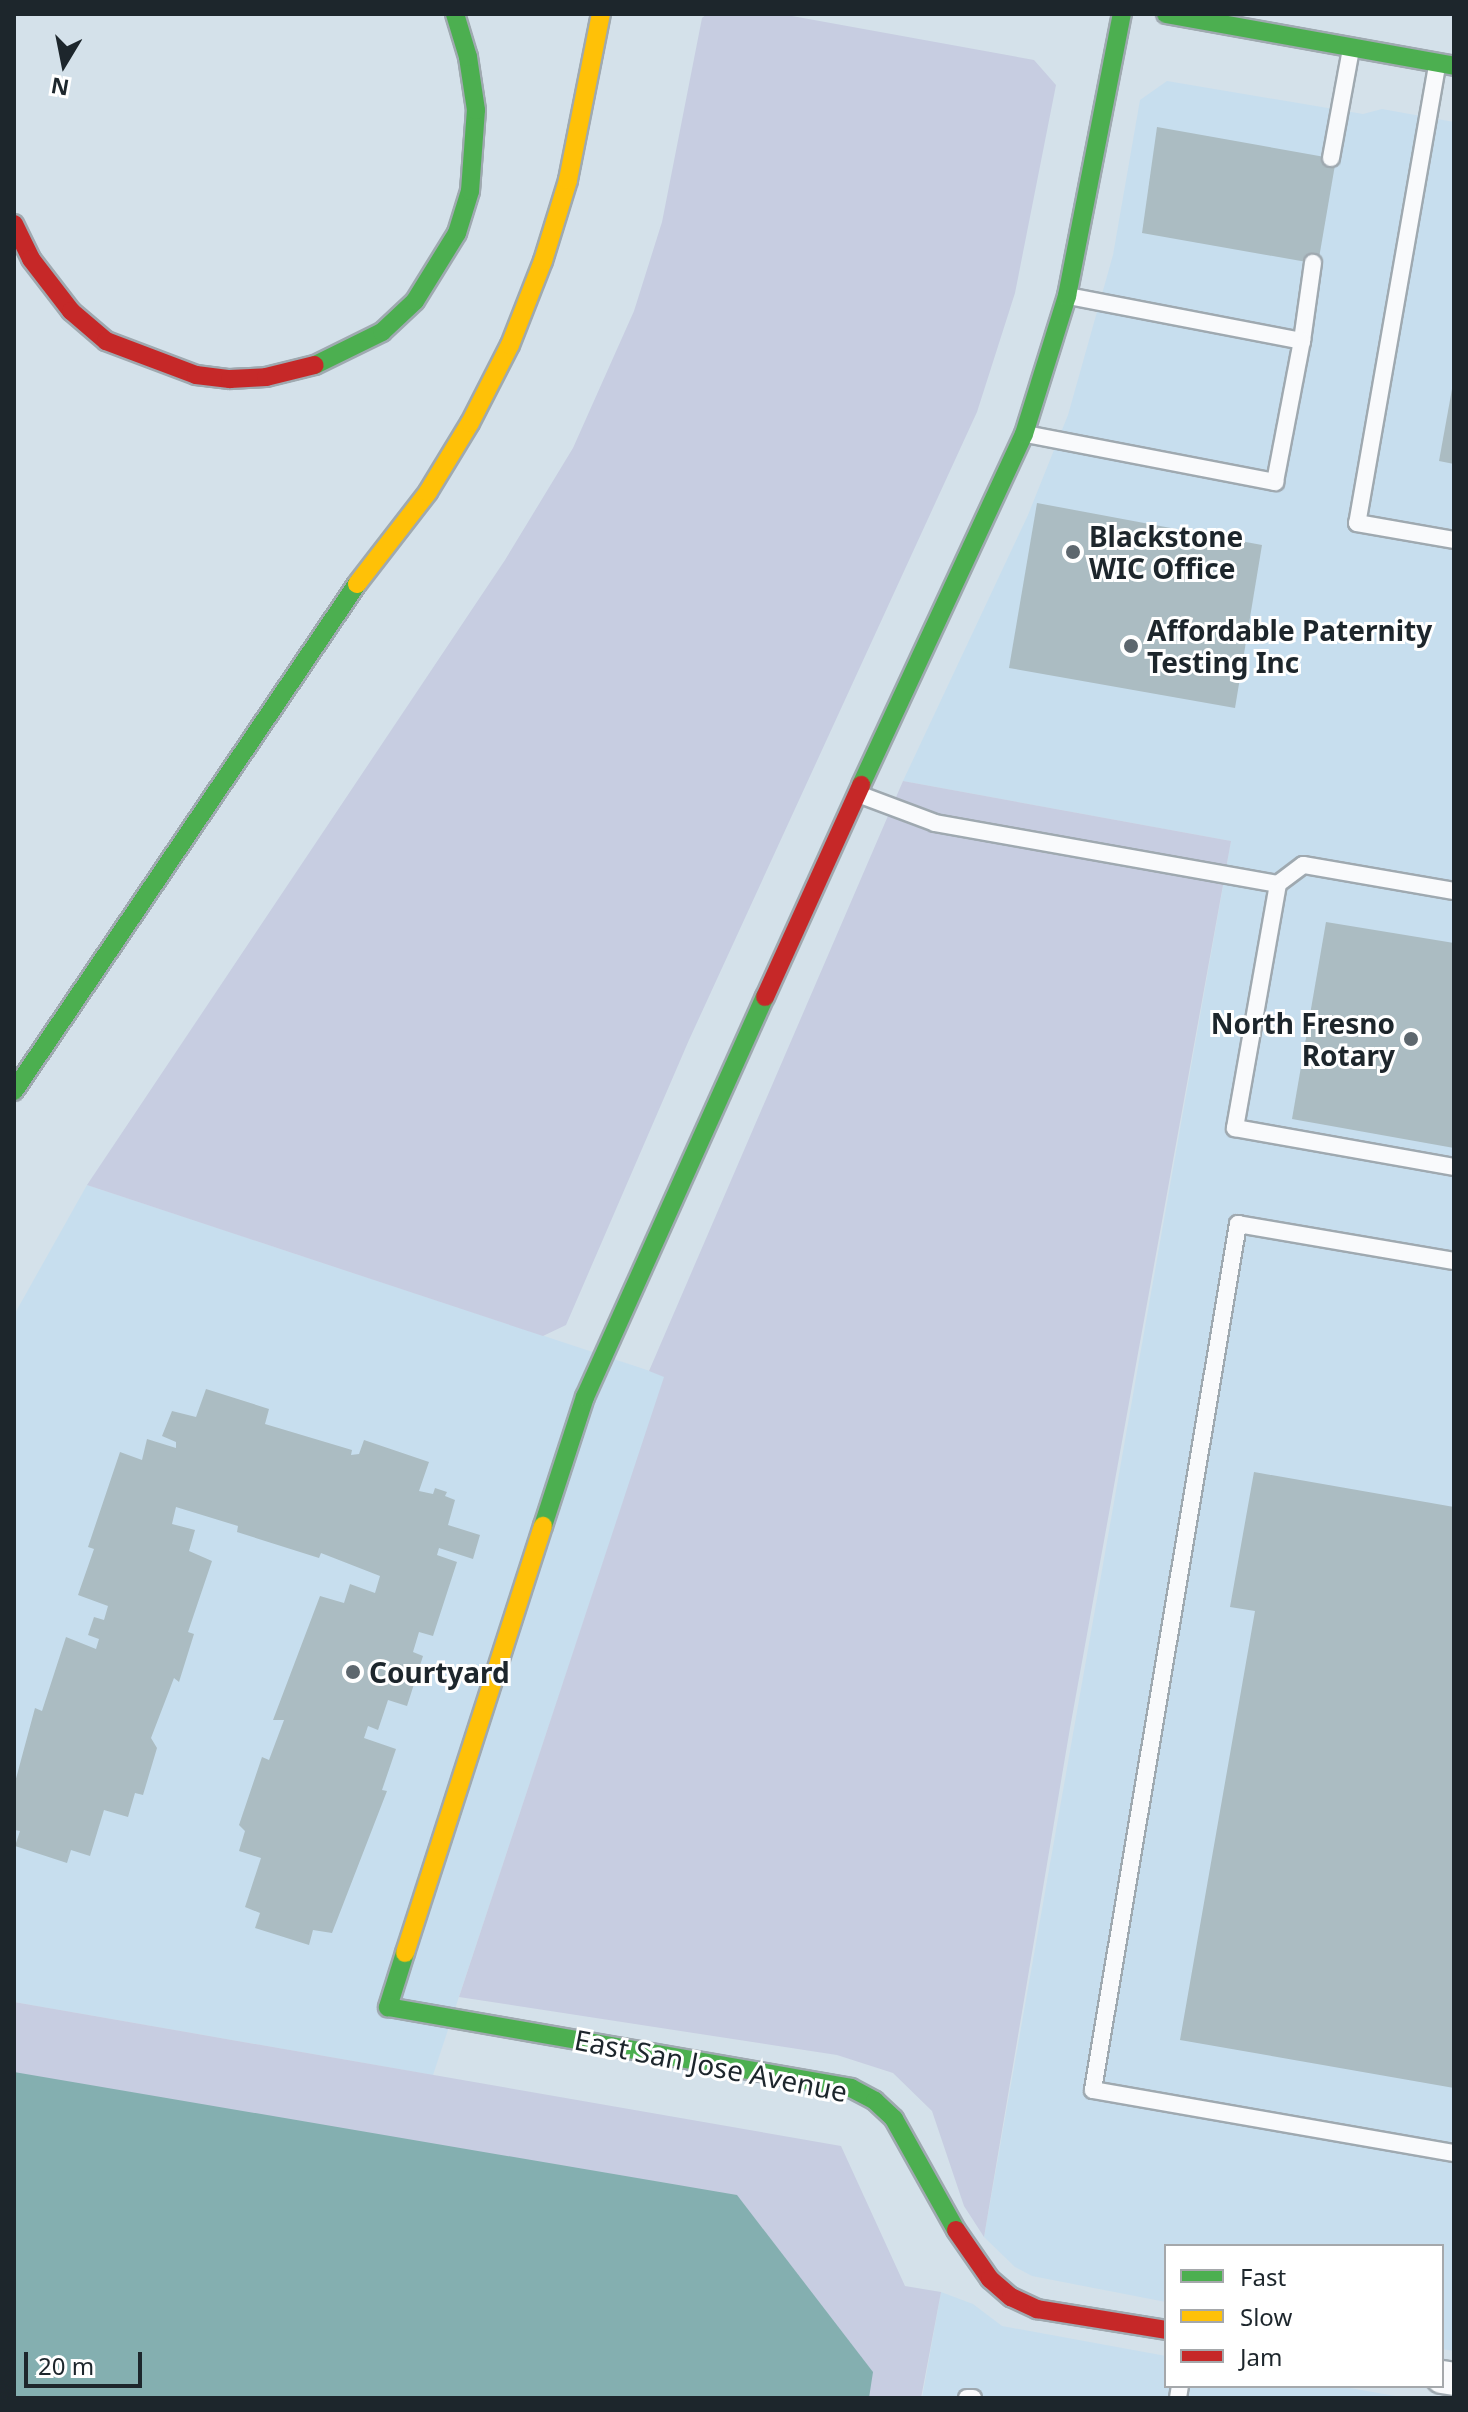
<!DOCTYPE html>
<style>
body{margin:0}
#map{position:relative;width:1468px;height:2412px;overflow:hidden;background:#d4e1ea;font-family:"Noto Sans",sans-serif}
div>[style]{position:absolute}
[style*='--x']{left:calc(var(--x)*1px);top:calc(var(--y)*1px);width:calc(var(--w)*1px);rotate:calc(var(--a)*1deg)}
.built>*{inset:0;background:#c7deee}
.green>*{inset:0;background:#c7cde1}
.water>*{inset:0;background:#84afb0}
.building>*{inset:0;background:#abbcc2}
.roads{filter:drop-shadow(2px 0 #9fa9b0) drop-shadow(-2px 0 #9fa9b0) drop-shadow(0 2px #9fa9b0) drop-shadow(0 -2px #9fa9b0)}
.lane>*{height:16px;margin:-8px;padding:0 8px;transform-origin:8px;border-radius:8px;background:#f9fafc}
.street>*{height:32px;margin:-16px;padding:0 16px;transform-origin:16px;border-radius:16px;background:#f9fafc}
.fast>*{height:18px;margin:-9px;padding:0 9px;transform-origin:9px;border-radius:9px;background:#4caf50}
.slow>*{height:18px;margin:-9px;padding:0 9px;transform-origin:9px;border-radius:9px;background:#ffc107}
.jam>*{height:18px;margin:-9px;padding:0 9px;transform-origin:9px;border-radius:9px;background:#c62828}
.dots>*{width:22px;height:22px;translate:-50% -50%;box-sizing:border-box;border:4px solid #fff;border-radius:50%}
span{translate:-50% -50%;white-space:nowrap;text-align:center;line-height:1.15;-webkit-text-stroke:6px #fff;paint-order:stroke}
.poi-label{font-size:28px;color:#1d262c;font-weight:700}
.left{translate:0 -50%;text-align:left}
.right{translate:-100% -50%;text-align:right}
.street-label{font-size:28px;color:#1d262c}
.frame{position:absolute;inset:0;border:16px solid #1d262c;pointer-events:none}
.legend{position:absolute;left:1164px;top:2244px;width:280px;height:144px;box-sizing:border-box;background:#fff;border:2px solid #a5a8ab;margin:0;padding:10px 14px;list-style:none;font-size:24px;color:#1d262c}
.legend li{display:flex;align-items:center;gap:16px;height:40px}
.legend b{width:40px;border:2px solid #a5a8ab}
.north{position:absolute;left:24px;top:24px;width:80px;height:80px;-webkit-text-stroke:6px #fff;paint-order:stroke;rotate:190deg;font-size:22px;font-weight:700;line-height:32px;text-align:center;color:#1d262c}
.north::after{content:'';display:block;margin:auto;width:28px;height:36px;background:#1d262c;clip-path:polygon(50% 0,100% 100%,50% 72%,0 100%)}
.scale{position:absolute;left:24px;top:2352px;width:118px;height:36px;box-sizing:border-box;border:4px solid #1d262c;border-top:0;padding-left:10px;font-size:24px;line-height:28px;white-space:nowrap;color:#1d262c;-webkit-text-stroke:6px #fff;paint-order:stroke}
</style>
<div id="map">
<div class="built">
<i style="clip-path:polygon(1167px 81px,1363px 114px,1382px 109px,1454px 122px,1454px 2351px,1442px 2349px,1442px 2246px,1166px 2246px,1166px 2302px,1032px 2276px,1015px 2267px,984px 2237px,1231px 841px,903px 781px,1028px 515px,1068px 415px,1113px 255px,1140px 100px)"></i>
<i style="clip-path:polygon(87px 1185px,665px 1376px,433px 2075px,14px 2002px,14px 1315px)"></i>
<i style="clip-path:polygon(941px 2292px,973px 2304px,1002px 2326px,1166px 2356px,1166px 2386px,1338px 2386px,1407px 2398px,922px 2398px)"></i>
</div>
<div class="green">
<i style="clip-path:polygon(707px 14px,781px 14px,1034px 60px,1056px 85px,1015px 293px,977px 412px,689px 1040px,566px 1325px,543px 1336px,87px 1185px,505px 560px,573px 448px,634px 311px,662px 222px,702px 18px)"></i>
<i style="clip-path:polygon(903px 781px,1231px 841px,1070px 1728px,984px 2237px,964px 2206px,932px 2111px,893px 2073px,837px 2055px,459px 1997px,664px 1377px,649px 1371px)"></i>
<i style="clip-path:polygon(14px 2002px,841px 2146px,905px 2286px,941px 2292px,921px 2398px,14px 2398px)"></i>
</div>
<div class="water">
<i style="clip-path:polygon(14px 2072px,737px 2195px,873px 2372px,869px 2398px,14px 2398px)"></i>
</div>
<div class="building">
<i style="clip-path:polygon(1157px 127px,1336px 159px,1318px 264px,1142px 233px)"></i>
<i style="clip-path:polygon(1452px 389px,1454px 389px,1454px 464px,1439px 461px)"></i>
<i style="clip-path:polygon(1037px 503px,1262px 545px,1235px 708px,1009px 668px)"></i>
<i style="clip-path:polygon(1326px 922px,1454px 943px,1454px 1148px,1292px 1119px)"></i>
<i style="clip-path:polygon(206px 1389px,269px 1409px,265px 1424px,352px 1450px,351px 1455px,359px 1454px,364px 1440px,429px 1462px,419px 1491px,433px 1494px,435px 1488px,447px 1492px,445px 1496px,455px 1500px,448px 1525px,480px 1535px,473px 1559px,439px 1548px,437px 1555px,457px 1562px,433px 1636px,419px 1632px,413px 1652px,423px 1656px,407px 1706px,388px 1700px,378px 1730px,368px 1726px,364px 1738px,396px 1749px,382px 1790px,387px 1791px,332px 1933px,313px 1930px,309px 1945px,255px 1928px,260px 1913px,245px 1907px,261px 1858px,239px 1851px,245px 1831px,239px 1825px,262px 1757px,269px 1760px,284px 1720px,273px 1720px,320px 1596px,344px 1603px,350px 1584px,375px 1593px,380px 1576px,321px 1553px,319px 1558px,237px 1532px,238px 1526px,176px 1507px,172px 1524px,195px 1530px,189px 1551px,212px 1561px,188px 1632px,194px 1634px,179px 1682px,174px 1678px,151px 1738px,157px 1748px,143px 1795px,135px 1793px,128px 1817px,104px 1810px,90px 1856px,71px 1850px,67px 1863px,15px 1846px,20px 1831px,14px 1830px,14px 1786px,35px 1708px,42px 1711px,66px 1637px,96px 1649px,99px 1639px,88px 1635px,94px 1617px,104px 1620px,108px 1606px,78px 1595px,94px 1549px,88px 1547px,120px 1452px,142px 1460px,147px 1439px,176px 1448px,176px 1442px,162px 1436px,172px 1411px,196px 1417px)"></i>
<i style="clip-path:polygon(1254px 1472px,1454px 1507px,1454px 2088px,1180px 2040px,1255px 1611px,1230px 1607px)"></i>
</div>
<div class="roads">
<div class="lane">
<i style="--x:1437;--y:66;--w:464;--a:99.9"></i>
<i style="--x:1357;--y:523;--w:98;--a:9.9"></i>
<i style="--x:1331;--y:158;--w:111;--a:-79.6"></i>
<i style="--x:1302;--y:341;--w:79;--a:-82"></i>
<i style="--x:1026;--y:434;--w:254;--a:10.9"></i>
<i style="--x:1275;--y:482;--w:144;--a:-79.2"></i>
<i style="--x:1302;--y:341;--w:238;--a:-169.1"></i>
<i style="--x:858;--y:794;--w:82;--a:20.6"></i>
<i style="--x:935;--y:823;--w:348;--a:10.1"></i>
<i style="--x:1454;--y:891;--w:153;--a:-170.2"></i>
<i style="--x:1303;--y:865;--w:31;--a:143"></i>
<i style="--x:1278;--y:884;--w:248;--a:100"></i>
<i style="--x:1235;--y:1128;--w:222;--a:10.1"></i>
<i style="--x:1454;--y:1261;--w:219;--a:-170.3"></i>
<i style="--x:1238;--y:1224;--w:878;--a:99.51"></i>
<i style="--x:1093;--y:2090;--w:366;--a:9.9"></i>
<i style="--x:967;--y:2398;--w:6;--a:0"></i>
<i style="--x:1178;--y:2398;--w:12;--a:-81"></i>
</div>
<div class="street">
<i style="--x:1442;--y:2377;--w:12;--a:9"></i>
</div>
<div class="fast">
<i style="--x:1166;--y:14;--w:293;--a:10.2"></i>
<i style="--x:315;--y:365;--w:75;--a:-26.2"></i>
<i style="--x:382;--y:332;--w:45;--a:-43.2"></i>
<i style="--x:415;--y:301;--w:80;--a:-58.3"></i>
<i style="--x:457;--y:233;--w:44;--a:-72.8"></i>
<i style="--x:470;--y:191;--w:81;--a:-85.8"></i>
<i style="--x:476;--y:110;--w:54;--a:-98.6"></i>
<i style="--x:468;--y:57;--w:45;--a:-106.8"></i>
<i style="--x:861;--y:785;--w:387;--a:-65.1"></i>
<i style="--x:1024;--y:434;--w:145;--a:-72.7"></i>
<i style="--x:1067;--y:296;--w:287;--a:-79"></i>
<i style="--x:14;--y:1091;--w:612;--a:-55.92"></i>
<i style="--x:543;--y:1526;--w:136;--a:-72"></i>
<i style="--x:585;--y:1397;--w:439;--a:-65.8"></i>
<i style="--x:405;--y:1953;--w:57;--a:107.5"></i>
<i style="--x:388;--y:2007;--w:470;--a:9.9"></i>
<i style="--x:851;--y:2088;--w:27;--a:28"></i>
<i style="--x:875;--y:2101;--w:26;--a:43"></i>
<i style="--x:894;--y:2119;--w:127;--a:60.8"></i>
</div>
<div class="slow">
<i style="--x:357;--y:584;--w:116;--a:-52.3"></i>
<i style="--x:428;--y:492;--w:81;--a:-58.7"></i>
<i style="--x:470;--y:423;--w:88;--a:-62.9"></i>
<i style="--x:510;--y:345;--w:90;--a:-68.6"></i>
<i style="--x:543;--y:261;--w:85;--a:-72.8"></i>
<i style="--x:568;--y:180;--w:169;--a:-78.8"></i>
<i style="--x:405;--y:1953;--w:449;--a:-72.1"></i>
</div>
<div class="jam">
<i style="--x:14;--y:224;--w:39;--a:64"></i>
<i style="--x:31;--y:259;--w:66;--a:52.4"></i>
<i style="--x:71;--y:311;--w:46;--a:40.6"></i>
<i style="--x:106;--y:341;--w:96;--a:20.7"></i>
<i style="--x:196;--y:375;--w:34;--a:7"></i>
<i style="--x:230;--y:379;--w:36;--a:-3"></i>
<i style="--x:266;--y:377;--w:50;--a:-13.8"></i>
<i style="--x:765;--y:997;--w:233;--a:-65.6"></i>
<i style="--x:956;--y:2230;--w:60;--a:55.2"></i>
<i style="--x:990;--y:2279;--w:28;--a:41"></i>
<i style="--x:1011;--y:2297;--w:29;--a:25"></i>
<i style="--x:1037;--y:2309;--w:131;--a:9.2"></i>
</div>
</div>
<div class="dots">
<i style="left:1073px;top:552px;background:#5d676e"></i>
<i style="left:1131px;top:646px;background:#5d676e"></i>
<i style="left:1411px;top:1039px;background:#5d676e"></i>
<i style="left:353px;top:1672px;background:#5d676e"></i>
</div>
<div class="poi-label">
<span class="left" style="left:1089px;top:552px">Blackstone<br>WIC Office</span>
<span class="left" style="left:1147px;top:646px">Affordable Paternity<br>Testing Inc</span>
<span class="right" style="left:1395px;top:1039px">North Fresno<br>Rotary</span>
<span class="left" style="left:369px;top:1672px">Courtyard</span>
</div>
<div class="street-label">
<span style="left:711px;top:2065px;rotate:11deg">East San Jose Avenue</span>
</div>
<div class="frame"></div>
<ul class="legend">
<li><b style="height:10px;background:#4caf50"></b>Fast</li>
<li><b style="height:10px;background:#ffc107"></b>Slow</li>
<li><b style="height:10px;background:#c62828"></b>Jam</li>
</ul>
<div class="north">N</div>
<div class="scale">20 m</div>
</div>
